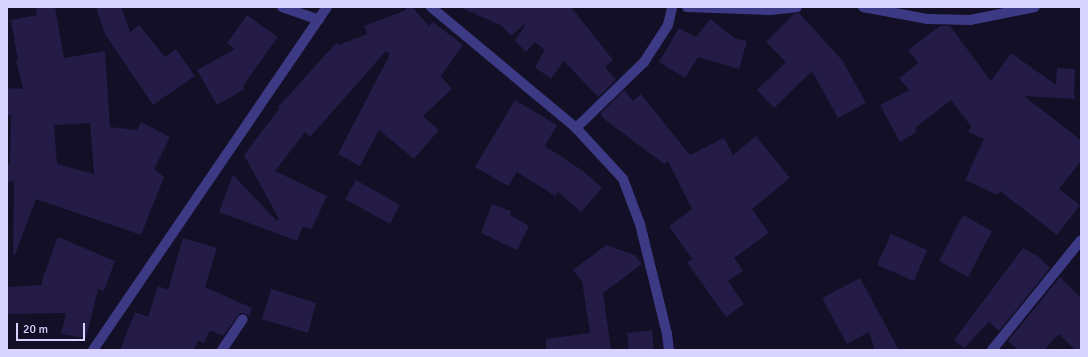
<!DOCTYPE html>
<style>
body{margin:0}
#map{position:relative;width:1088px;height:357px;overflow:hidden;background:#130f26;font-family:Signika,sans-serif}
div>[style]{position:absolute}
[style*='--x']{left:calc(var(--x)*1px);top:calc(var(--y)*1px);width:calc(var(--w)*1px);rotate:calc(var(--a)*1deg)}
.building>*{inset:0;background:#241b47}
.minor>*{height:10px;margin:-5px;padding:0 5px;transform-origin:5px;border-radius:5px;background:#3d3a85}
span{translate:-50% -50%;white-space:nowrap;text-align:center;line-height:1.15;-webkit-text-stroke:3.5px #130f26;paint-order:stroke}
.frame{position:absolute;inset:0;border:8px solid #d9d4ff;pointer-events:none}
.scale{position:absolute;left:16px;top:323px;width:69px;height:18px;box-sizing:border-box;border:2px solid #d9d4ff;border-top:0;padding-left:5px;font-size:12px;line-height:14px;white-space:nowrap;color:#d9d4ff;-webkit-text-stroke:3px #130f26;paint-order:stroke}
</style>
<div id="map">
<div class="building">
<i style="clip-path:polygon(evenodd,36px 7px,55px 7px,64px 58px,105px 51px,110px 127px,137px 130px,141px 122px,170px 137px,154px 169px,164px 177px,141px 235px,36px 199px,15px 255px,13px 254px,14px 181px,7px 182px,7px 164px,10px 164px,11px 115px,7px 115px,7px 88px,23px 89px,16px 61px,18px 60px,11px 20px,37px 15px,36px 7px,90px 123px,94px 174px,57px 164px,54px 125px,90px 123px)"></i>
<i style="clip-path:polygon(96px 7px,121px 7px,130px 32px,139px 25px,165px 57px,176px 49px,195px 76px,153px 105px,105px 34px)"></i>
<i style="clip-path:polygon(408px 7px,412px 7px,429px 26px,433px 22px,463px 45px,441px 76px,452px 89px,423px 116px,439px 130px,414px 159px,379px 130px,360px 166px,338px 154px,390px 54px,386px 51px,310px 137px,305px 132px,275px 171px,327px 196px,311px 230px,303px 226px,297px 241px,219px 212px,233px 175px,277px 221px,279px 219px,244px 155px,279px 109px,278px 107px,336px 43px,339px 45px,367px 34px,364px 26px,404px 11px)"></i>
<i style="clip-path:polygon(460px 7px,571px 7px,613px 60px,605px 67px,616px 80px,598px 97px,564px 61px,551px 79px,535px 67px,545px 50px,535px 42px,526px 52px,515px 41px,526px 23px,511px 36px,502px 26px)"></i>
<i style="clip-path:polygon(799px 13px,842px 60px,866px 103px,838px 118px,812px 71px,774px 108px,757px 90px,786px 62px,766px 42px,794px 14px)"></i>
<i style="clip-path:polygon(247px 15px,278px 37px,243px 86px,245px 89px,217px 105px,197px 70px,235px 49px,227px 43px)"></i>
<i style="clip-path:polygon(710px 19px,734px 38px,747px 41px,739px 69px,698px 57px,685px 78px,659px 62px,679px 28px,696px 37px)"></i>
<i style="clip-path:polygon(940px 26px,950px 26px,991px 81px,1011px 53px,1056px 85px,1057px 68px,1075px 69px,1074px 97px,1077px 99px,1024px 96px,1081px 140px,1081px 161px,1059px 189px,1080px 205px,1057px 235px,1000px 191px,998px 195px,965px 180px,984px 139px,968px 132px,971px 126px,951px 100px,915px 128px,917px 132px,900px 142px,880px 105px,909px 90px,899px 78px,918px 63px,908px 50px)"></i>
<i style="clip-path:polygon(624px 90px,633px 101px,641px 94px,690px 155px,724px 138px,733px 155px,756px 136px,790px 178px,752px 209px,769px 233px,734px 258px,743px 271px,728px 281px,744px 304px,726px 317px,687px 262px,692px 259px,669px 226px,692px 209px,668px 161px,664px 164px,604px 119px,600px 114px)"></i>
<i style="clip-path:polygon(515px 100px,557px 125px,545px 146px,583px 171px,602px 188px,581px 212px,558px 192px,555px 196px,517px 172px,508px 186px,475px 167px)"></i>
<i style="clip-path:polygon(356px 180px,400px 205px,390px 224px,345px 199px)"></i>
<i style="clip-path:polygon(492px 204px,511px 211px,510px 215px,529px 226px,517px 250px,481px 233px)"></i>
<i style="clip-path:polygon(963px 215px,992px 231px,968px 277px,939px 261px)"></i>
<i style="clip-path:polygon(891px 234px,927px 250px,914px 281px,877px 265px)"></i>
<i style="clip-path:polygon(58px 237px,115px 261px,104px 291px,98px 289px,86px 338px,61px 334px,66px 313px,7px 314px,7px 287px,42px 285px,42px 280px)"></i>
<i style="clip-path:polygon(183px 238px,217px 248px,205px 287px,252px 308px,249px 316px,244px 313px,240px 313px,223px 336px,210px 330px,204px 343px,198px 341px,194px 350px,120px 350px,135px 312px,148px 317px,158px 286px,168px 290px)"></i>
<i style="clip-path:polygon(606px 245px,635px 255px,642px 264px,603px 293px,611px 349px,546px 350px,546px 339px,590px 333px,582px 281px,573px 270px)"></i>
<i style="clip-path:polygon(1023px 248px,1039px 257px,1050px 268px,999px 331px,989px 322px,964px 348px,954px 340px)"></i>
<i style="clip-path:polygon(1060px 277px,1081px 298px,1081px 350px,1075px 350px,1059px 334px,1044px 350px,1018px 350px,1008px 341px)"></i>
<i style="clip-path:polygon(860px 278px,899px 350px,875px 350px,869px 332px,847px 344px,822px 298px)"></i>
<i style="clip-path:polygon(271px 289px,316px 303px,308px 333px,262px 319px)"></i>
<i style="clip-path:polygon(652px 330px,654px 350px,629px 350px,627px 333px)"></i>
</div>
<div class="minor">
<i style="--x:282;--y:7;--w:39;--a:19"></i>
<i style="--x:431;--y:7;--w:189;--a:39.8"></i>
<i style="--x:576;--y:128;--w:69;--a:47.3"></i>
<i style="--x:623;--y:179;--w:48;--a:69.3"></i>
<i style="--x:640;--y:224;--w:113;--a:76.2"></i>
<i style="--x:667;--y:334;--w:16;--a:83"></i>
<i style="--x:687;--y:7;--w:83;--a:2.1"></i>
<i style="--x:770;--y:10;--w:27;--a:-6"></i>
<i style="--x:863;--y:7;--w:65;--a:10.6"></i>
<i style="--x:927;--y:19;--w:43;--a:1.3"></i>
<i style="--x:970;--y:20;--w:66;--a:-11.3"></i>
<i style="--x:576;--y:128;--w:95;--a:-44.1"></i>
<i style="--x:644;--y:62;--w:44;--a:-57"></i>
<i style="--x:668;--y:25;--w:18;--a:-77"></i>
<i style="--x:93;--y:350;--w:415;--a:-55.7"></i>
<i style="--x:222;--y:350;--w:37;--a:-56"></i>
<i style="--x:992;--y:350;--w:141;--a:-51"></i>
</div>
<div class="frame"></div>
<div class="scale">20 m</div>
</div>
